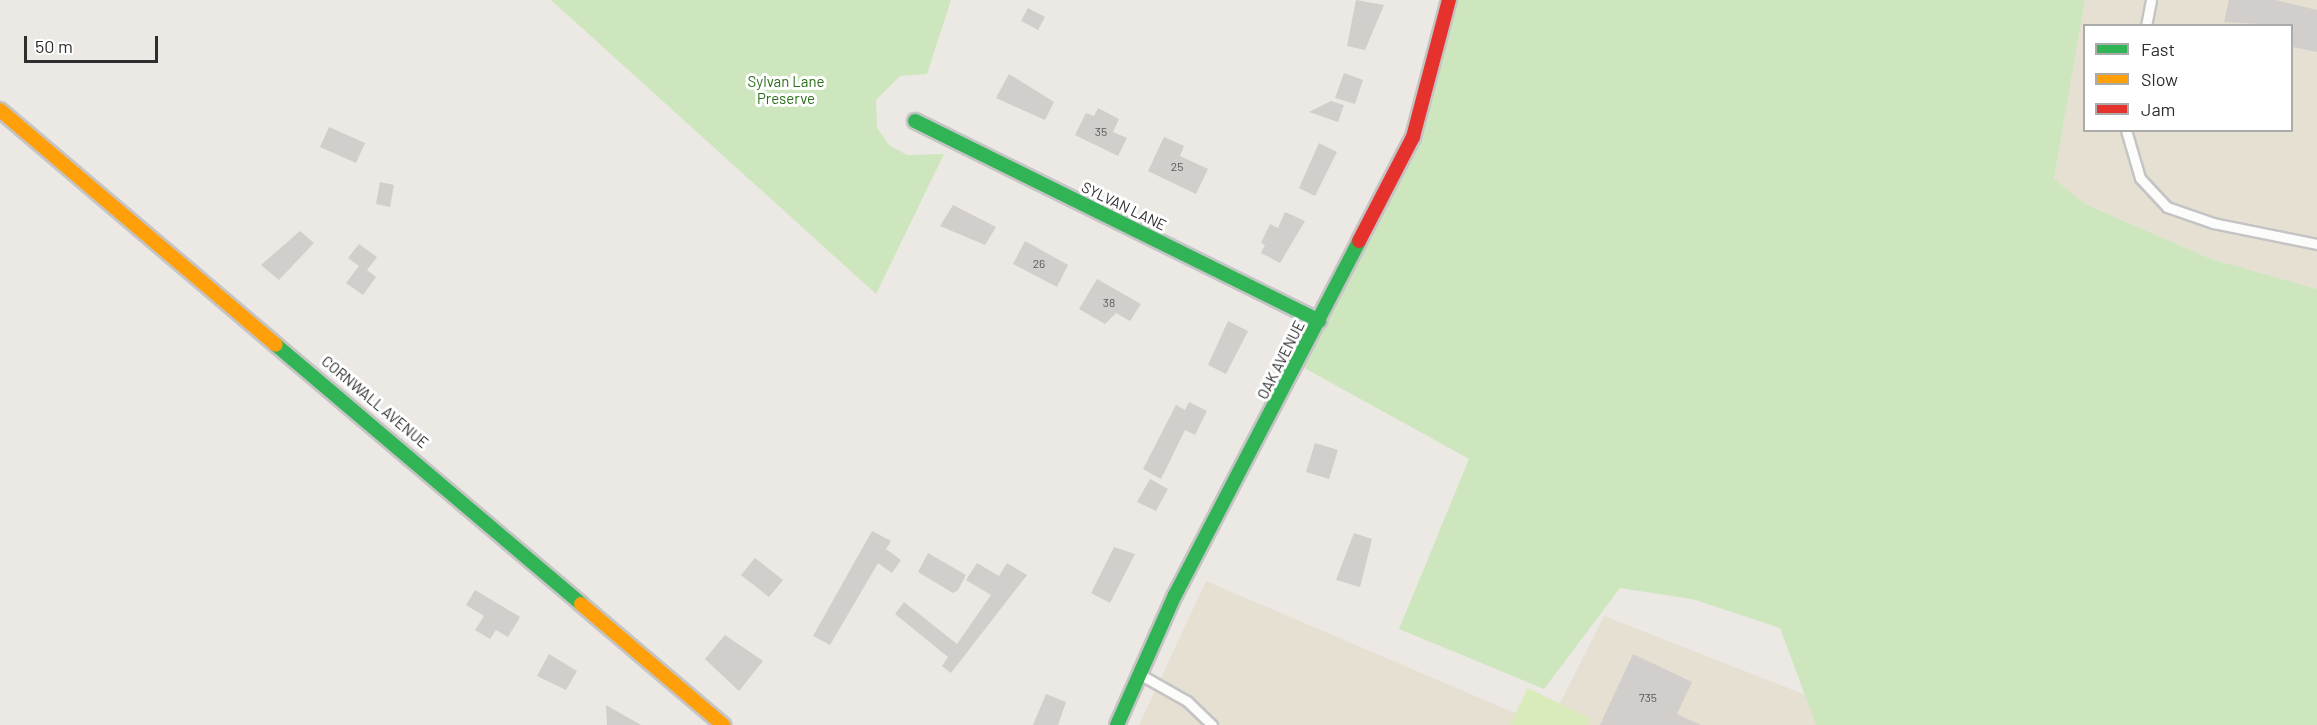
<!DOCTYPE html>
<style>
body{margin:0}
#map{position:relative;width:2317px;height:725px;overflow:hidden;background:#ece8e4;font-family:Barlow,sans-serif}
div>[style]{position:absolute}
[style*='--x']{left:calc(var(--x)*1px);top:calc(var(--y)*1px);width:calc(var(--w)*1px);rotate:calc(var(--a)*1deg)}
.education>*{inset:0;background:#e6e0d3}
.green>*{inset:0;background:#cee6be}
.pitch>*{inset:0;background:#d9eabb}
.building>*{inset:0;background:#d1cecb}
.roads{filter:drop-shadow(2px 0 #c5c4c5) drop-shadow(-2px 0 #c5c4c5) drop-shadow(0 2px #c5c4c5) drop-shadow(0 -2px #c5c4c5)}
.lane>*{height:9px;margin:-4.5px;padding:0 4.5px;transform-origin:4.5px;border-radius:4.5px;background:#fcfcfb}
.fast>*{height:14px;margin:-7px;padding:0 7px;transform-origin:7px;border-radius:7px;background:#30b455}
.slow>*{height:14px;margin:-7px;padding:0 7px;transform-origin:7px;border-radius:7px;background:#ff9f0a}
.jam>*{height:14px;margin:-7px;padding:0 7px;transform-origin:7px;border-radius:7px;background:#e5322d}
span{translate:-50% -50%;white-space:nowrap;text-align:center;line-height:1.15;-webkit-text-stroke:6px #fff;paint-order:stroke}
.number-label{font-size:12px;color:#585857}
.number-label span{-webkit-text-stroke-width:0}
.park-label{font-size:15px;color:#2c6e1b}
.street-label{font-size:15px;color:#2e2e2e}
.legend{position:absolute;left:2083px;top:24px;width:210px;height:108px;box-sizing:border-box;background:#fff;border:2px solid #ababab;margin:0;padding:8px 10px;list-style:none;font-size:18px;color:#2e2e2e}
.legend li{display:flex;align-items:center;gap:12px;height:30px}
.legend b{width:30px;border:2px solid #ababab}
.scale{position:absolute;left:24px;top:36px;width:134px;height:27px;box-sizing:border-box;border:3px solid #2e2e2e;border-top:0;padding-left:8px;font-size:18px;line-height:21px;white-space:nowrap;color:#2e2e2e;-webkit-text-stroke:4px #fff;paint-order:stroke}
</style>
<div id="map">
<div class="education">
<i style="clip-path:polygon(evenodd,2085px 0,2317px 0,2317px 289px,2211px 259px,2085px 204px,2054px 179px,2085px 0,2084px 26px,2292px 26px,2292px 130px,2084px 130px,2084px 26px)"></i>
<i style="clip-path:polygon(1206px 581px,1543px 725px,1139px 725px)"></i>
<i style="clip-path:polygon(1604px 616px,1819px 700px,2107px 725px,1549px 725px)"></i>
</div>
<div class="green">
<i style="clip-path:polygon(551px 0,951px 0,927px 74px,900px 76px,876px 100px,877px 128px,889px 145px,907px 155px,944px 154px,876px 294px)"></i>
<i style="clip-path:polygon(1449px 0,2085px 0,2054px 179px,2085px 204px,2211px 259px,2317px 289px,2317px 725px,1816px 725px,1780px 628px,1692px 599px,1620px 588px,1544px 689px,1399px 629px,1469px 459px,1299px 365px,1413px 137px)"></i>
</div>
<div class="pitch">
<i style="clip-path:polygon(1528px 688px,1591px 719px,1587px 725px,1510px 725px)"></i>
</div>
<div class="building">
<i style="clip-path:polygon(1356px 0,1384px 5px,1365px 50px,1347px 46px)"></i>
<i style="clip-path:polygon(2229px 0,2276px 0,2317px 10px,2317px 52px,2292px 47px,2292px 26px,2224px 22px)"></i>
<i style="clip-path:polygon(1028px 8px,1045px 17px,1038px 30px,1021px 21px)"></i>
<i style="clip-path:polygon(1344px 73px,1363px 80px,1355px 104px,1335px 98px)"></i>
<i style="clip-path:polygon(1009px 74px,1054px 102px,1045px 120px,996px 98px)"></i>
<i style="clip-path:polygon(1331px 101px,1344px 105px,1338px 122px,1309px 112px)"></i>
<i style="clip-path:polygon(1098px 108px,1119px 119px,1113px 132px,1127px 138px,1118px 156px,1075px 135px,1086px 113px,1094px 116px)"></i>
<i style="clip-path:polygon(329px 127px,365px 143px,356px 163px,320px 147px)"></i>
<i style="clip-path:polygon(1164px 137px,1184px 146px,1180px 156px,1208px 169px,1196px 194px,1148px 171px)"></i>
<i style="clip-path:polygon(1319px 143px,1337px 152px,1315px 196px,1299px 188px)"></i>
<i style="clip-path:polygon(380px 182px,394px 185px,390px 207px,376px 204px)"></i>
<i style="clip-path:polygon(953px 205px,996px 227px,985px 245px,940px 226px)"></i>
<i style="clip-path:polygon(1285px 212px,1305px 221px,1280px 263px,1261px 253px,1265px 245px,1261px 243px,1270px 224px,1278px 228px)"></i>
<i style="clip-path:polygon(300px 231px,314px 243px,279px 280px,261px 265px)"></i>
<i style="clip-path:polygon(1025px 241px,1068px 265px,1057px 287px,1013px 264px)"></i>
<i style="clip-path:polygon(359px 244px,377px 257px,367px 270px,376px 277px,363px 295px,346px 283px,359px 266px,348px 258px)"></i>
<i style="clip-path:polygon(1097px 279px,1141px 304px,1130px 321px,1116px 313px,1105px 324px,1079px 309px)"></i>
<i style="clip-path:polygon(1228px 321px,1248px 331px,1226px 374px,1208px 365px)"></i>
<i style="clip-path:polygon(1189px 402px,1207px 411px,1195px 435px,1185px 430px,1161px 479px,1143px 469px,1176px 405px,1185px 410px)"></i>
<i style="clip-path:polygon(1315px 443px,1338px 450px,1329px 479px,1306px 472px)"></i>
<i style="clip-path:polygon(1150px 479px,1168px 489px,1156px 511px,1137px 502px)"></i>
<i style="clip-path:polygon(872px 531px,891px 541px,886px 549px,901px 560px,892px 573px,878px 563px,830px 645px,813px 636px)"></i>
<i style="clip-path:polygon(1354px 533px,1372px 539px,1360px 587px,1336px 580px)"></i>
<i style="clip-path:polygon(1114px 547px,1135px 554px,1110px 603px,1091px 593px)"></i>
<i style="clip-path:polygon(928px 553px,966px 575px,958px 590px,953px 593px,918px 572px)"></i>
<i style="clip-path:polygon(755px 558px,783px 580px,769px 597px,741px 575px)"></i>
<i style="clip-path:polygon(977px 563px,999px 576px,1007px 563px,1027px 575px,951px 673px,942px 666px,948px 657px,895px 614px,904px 602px,957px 644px,991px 595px,966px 580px)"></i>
<i style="clip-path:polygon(475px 590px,520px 617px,508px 637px,496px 630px,490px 639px,475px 630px,484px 616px,466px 605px)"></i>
<i style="clip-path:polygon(725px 635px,763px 661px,739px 691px,705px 659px)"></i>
<i style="clip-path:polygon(549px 654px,577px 671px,566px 690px,537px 676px)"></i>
<i style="clip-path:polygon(1633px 654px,1692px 682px,1677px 714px,1701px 725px,1600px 725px)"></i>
<i style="clip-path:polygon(1046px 694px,1066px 702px,1058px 725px,1033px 725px)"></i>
<i style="clip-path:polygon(606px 705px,641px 725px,607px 725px)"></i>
</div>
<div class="roads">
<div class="lane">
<i style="--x:2146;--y:26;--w:26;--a:-79"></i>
<i style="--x:2126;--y:130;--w:50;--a:73.7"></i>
<i style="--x:2140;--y:178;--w:40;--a:47"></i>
<i style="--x:2167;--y:207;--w:49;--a:19.2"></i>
<i style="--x:2213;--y:223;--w:106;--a:11.4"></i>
<i style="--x:1141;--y:675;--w:53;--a:29.5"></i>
<i style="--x:1187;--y:701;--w:35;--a:44"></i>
</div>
<div class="fast">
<i style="--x:915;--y:121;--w:451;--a:26.3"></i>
<i style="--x:276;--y:345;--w:400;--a:40.3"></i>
<i style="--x:1117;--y:725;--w:142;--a:-66"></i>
<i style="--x:1175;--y:595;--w:399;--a:-62.5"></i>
</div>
<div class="slow">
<i style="--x:0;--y:110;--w:362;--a:40.4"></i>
<i style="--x:581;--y:604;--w:187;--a:40.4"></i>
</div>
<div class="jam">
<i style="--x:1359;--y:241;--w:117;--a:-62.6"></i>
<i style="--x:1413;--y:137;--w:142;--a:-75.3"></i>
</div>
</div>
<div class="number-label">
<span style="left:1101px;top:132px">35</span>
<span style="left:1177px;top:167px">25</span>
<span style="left:1039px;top:264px">26</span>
<span style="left:1109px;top:303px">38</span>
<span style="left:1648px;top:698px">735</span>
</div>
<div class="park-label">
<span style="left:786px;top:90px">Sylvan Lane<br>Preserve</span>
</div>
<div class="street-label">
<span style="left:1124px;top:206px;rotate:26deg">SYLVAN LANE</span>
<span style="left:1281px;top:360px;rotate:-63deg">OAK AVENUE</span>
<span style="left:375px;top:402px;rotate:40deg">CORNWALL AVENUE</span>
</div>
<ul class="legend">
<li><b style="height:8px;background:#30b455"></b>Fast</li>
<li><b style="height:8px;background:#ff9f0a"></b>Slow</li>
<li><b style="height:8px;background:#e5322d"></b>Jam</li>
</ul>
<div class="scale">50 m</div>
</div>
